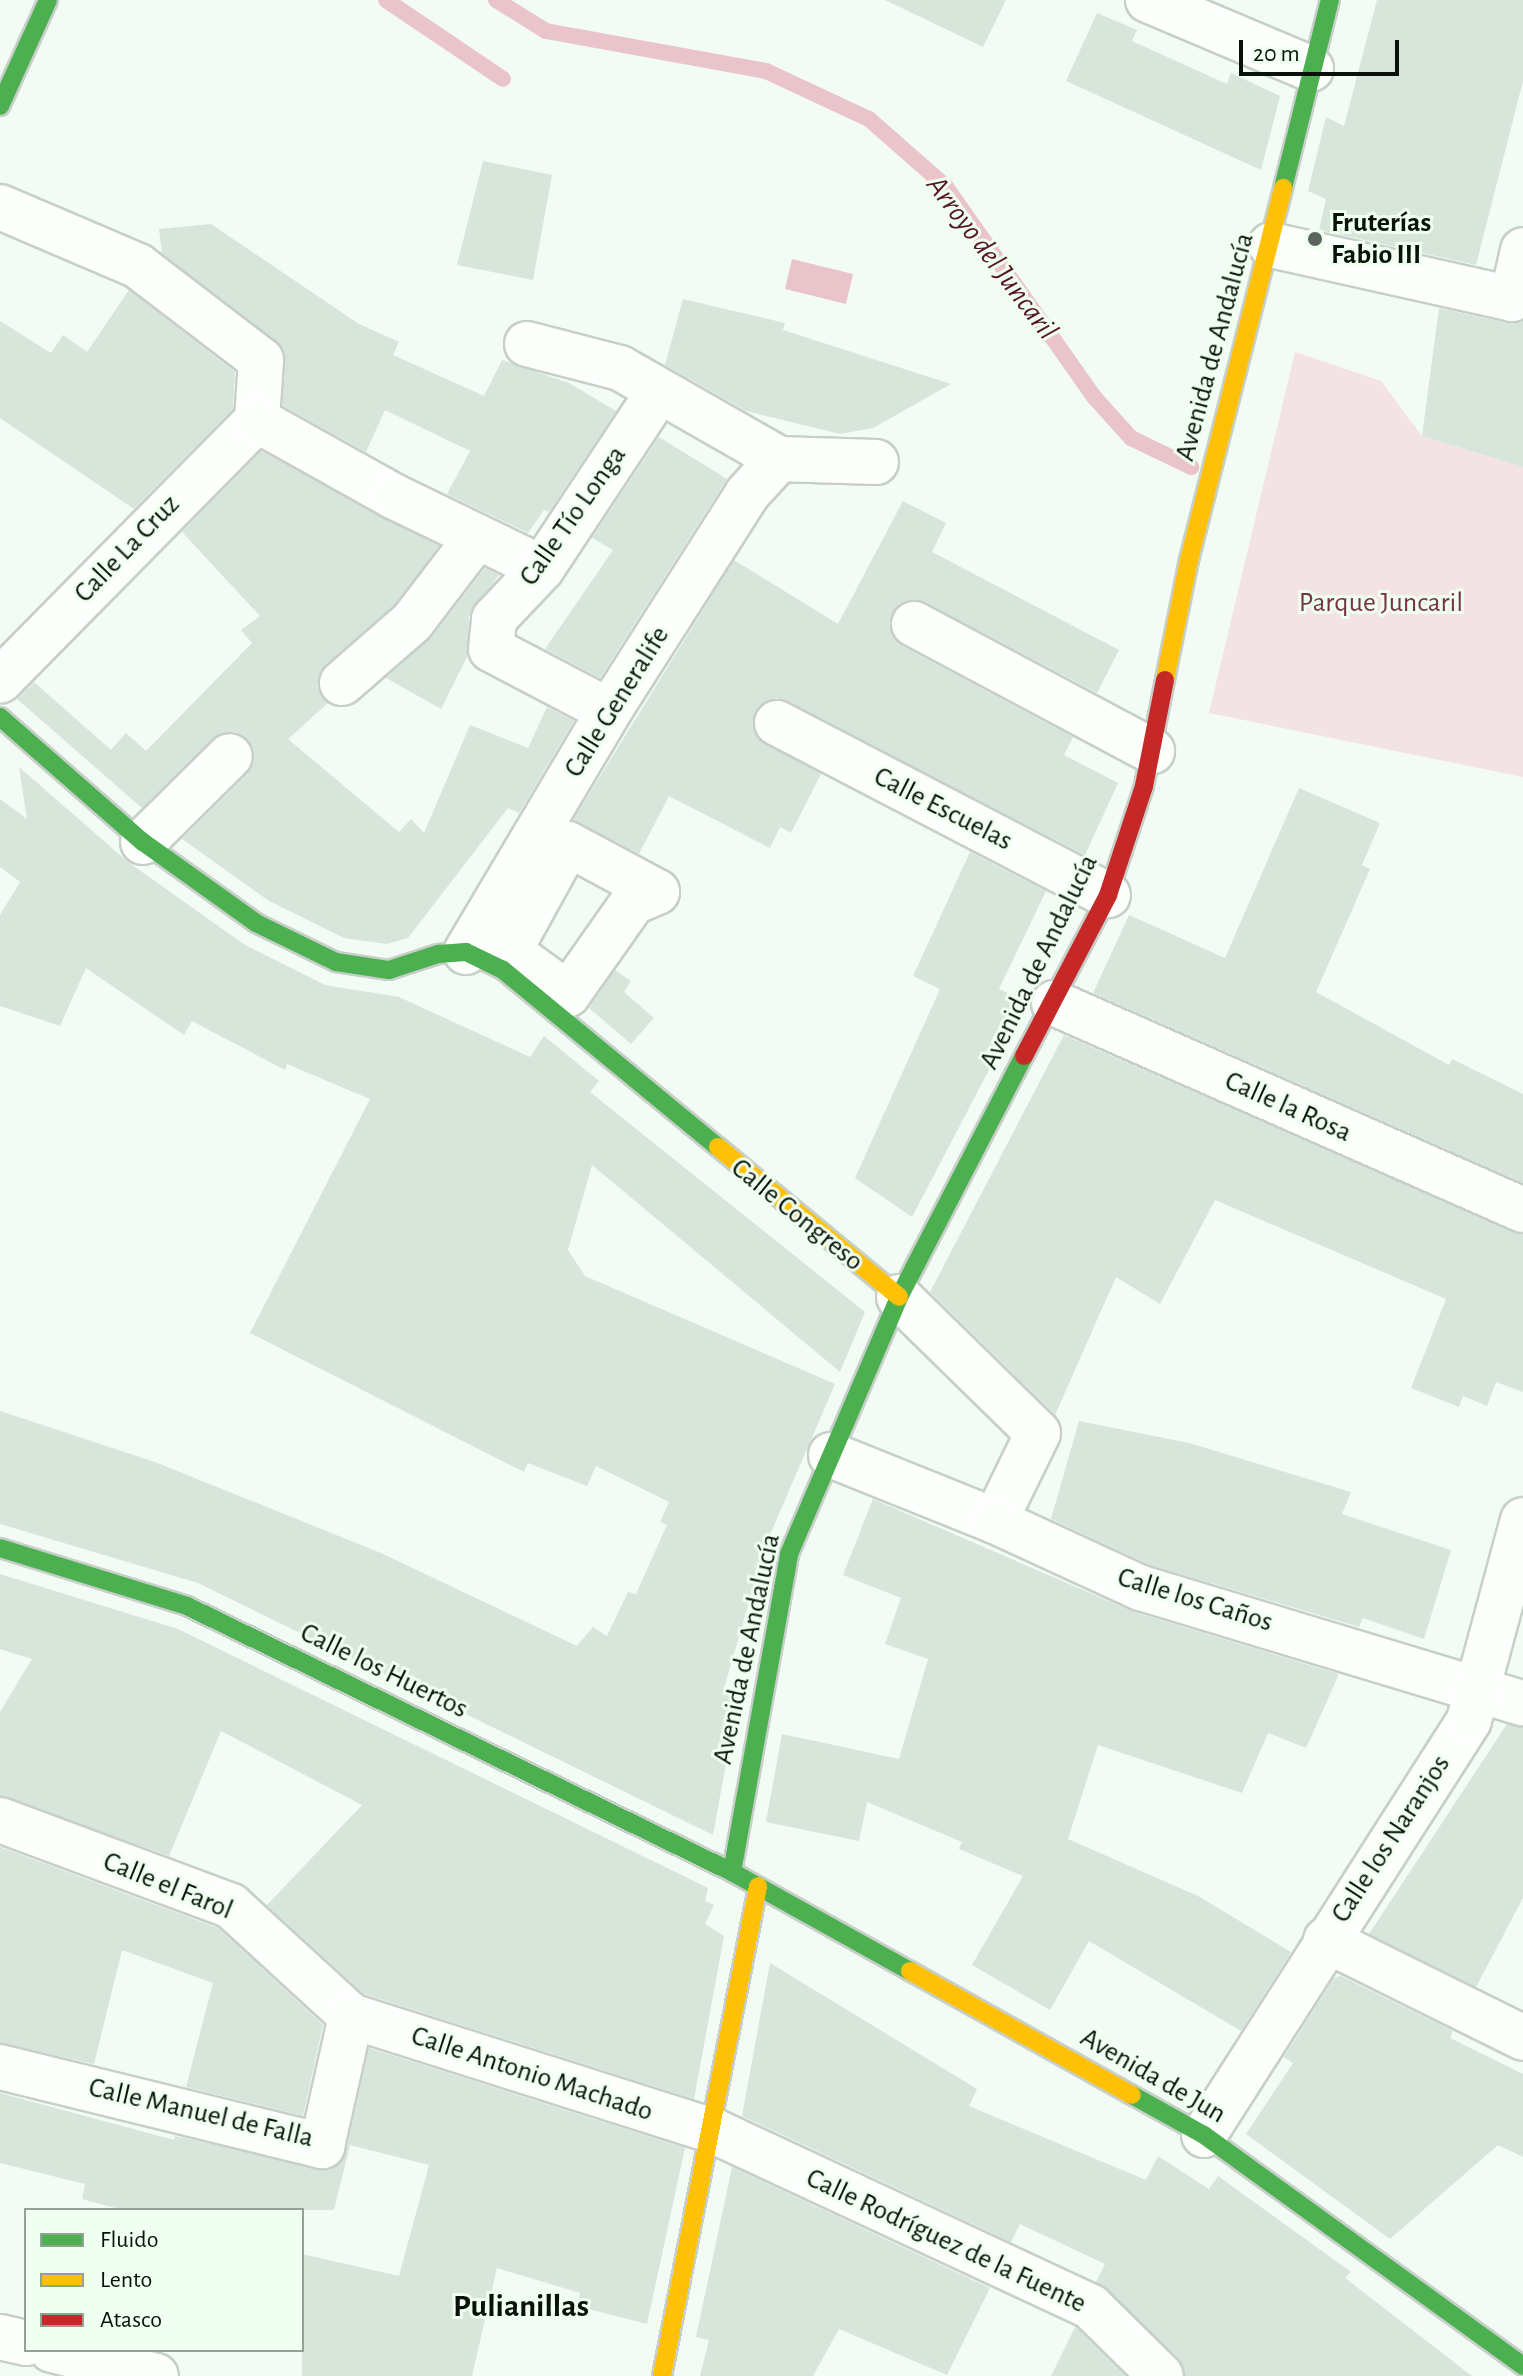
<!DOCTYPE html>
<meta charset="utf-8">
<style>
body{margin:0}
#map{position:relative;width:1523px;height:2376px;overflow:hidden;background:#f2fcf4;font-family:"Alegreya Sans",sans-serif}
div>[style]{position:absolute}
[style*='--x']{left:calc(var(--x)*1px);top:calc(var(--y)*1px);width:calc(var(--w)*1px);rotate:calc(var(--a)*1deg)}
.green>*{inset:0;background:#f4e3e4}
.water>*{inset:0;background:#eac4cb}
.stream>*{height:16px;margin:-8px;padding:0 8px;transform-origin:8px;border-radius:8px;background:#eac4cb}
.building>*{inset:0;background:#d8e5da}
.roads{filter:drop-shadow(2px 0 #c7cfc9) drop-shadow(-2px 0 #c7cfc9) drop-shadow(0 2px #c7cfc9) drop-shadow(0 -2px #c7cfc9)}
.street>*{height:44px;margin:-22px;padding:0 22px;transform-origin:22px;border-radius:22px;background:#fdfffd}
.fast>*{height:18px;margin:-9px;padding:0 9px;transform-origin:9px;border-radius:9px;background:#4caf50}
.slow>*{height:18px;margin:-9px;padding:0 9px;transform-origin:9px;border-radius:9px;background:#ffc107}
.jam>*{height:18px;margin:-9px;padding:0 9px;transform-origin:9px;border-radius:9px;background:#c62828}
.dots>*{width:22px;height:22px;translate:-50% -50%;box-sizing:border-box;border:4px solid #effff0;border-radius:50%}
span{translate:-50% -50%;white-space:nowrap;text-align:center;line-height:1.15;-webkit-text-stroke:6px #effff0;paint-order:stroke}
.poi-label{font-size:28px;color:#0a110b;font-weight:700}
.left{translate:0 -50%;text-align:left}
.street-label{font-size:28px;color:#0a110b}
.park-label{font-size:28px;color:#793347}
.water-label{font-size:30px;color:#57142b;font-style:italic}
.quarter-label{font-size:32px;color:#0a110b;font-weight:700}
.legend{position:absolute;left:24px;top:2208px;width:280px;height:144px;box-sizing:border-box;background:#effff0;border:2px solid #93a094;margin:0;padding:10px 14px;list-style:none;font-size:24px;color:#0a110b}
.legend li{display:flex;align-items:center;gap:16px;height:40px}
.legend b{width:40px;border:2px solid #93a094}
.scale{position:absolute;left:1239px;top:40px;width:160px;height:36px;box-sizing:border-box;border:4px solid #0a110b;border-top:0;padding-left:10px;font-size:24px;line-height:28px;white-space:nowrap;color:#0a110b;-webkit-text-stroke:6px #effff0;paint-order:stroke}
</style>
<div id="map">
<div class="green">
<i style="clip-path:polygon(1295px 352px,1381px 381px,1422px 436px,1523px 467px,1523px 777px,1209px 713px)"></i>
</div>
<div class="water">
<i style="clip-path:polygon(792px 259px,853px 274px,846px 304px,785px 289px)"></i>
</div>
<div class="stream">
<i style="--x:386;--y:0;--w:141;--a:34"></i>
<i style="--x:496;--y:0;--w:59;--a:31.8"></i>
<i style="--x:546;--y:31;--w:224;--a:10.3"></i>
<i style="--x:766;--y:71;--w:114;--a:25"></i>
<i style="--x:869;--y:119;--w:103;--a:41.4"></i>
<i style="--x:946;--y:187;--w:258;--a:54.8"></i>
<i style="--x:1095;--y:398;--w:54;--a:48"></i>
<i style="--x:1131;--y:438;--w:67;--a:25.8"></i>
</div>
<div class="building">
<i style="clip-path:polygon(885px 0,1006px 0,983px 47px)"></i>
<i style="clip-path:polygon(1377px 0,1523px 0,1523px 81px,1476px 265px,1319px 230px,1326px 199px,1308px 191px,1326px 117px,1344px 126px)"></i>
<i style="clip-path:polygon(1097px 13px,1137px 30px,1132px 41px,1227px 84px,1231px 73px,1280px 96px,1261px 170px,1066px 81px)"></i>
<i style="clip-path:polygon(483px 161px,552px 175px,533px 280px,457px 265px)"></i>
<i style="clip-path:polygon(211px 224px,359px 324px,399px 342px,393px 355px,484px 396px,502px 360px,569px 383px,616px 411px,549px 512px,544px 510px,528px 533px,447px 494px,470px 451px,385px 410px,366px 452px,283px 406px,283px 349px,162px 253px,159px 229px)"></i>
<i style="clip-path:polygon(129px 290px,235px 372px,233px 409px,134px 509px,0 418px,0 321px,51px 353px,63px 335px,87px 352px)"></i>
<i style="clip-path:polygon(683px 299px,785px 323px,783px 330px,951px 384px,873px 428px,840px 434px,746px 411px,665px 365px)"></i>
<i style="clip-path:polygon(1439px 308px,1507px 323px,1523px 321px,1523px 467px,1422px 436px)"></i>
<i style="clip-path:polygon(659px 437px,727px 479px,600px 678px,545px 649px,613px 550px,592px 538px)"></i>
<i style="clip-path:polygon(261px 451px,439px 546px,394px 605px,325px 665px,317px 687px,328px 703px,288px 739px,399px 832px,411px 819px,424px 833px,470px 725px,528px 748px,547px 707px,574px 721px,519px 813px,508px 808px,408px 938px,387px 944px,344px 938px,269px 901px,182px 839px,248px 773px,254px 750px,247px 738px,236px 732px,213px 738px,142px 808px,17px 699px,34px 682px,111px 750px,126px 733px,146px 751px,252px 643px,241px 630px,260px 616px,182px 532px)"></i>
<i style="clip-path:polygon(903px 501px,946px 523px,932px 552px,1119px 650px,1097px 693px,925px 602px,900px 603px,889px 624px,902px 646px,1073px 737px,1064px 755px,1118px 783px,1085px 855px,777px 698px,755px 711px,756px 736px,821px 774px,791px 833px,780px 827px,770px 848px,669px 796px,639px 854px,573px 820px,734px 560px,838px 624px)"></i>
<i style="clip-path:polygon(485px 568px,499px 575px,469px 616px,468px 655px,441px 709px,386px 678px,432px 637px)"></i>
<i style="clip-path:polygon(19px 767px,128px 862px,245px 945px,325px 985px,399px 997px,530px 1057px,544px 1036px,599px 1081px,590px 1092px,865px 1312px,840px 1372px,592px 1165px,568px 1250px,585px 1276px,835px 1384px,766px 1544px,724px 1688px,739px 1692px,713px 1835px,198px 1583px,0 1524px,0 1411px,155px 1462px,381px 1553px,577px 1646px,593px 1627px,607px 1636px,628px 1592px,636px 1594px,667px 1525px,660px 1522px,669px 1502px,596px 1466px,587px 1486px,528px 1463px,524px 1472px,250px 1333px,370px 1099px,287px 1064px,285px 1070px,192px 1021px,184px 1035px,86px 968px,60px 1026px,0 1006px,0 915px,20px 882px,0 867px,0 799px,27px 819px)"></i>
<i style="clip-path:polygon(1299px 788px,1380px 823px,1362px 865px,1370px 869px,1316px 992px,1449px 1065px,1452px 1059px,1523px 1094px,1523px 1183px,1093px 993px,1129px 915px,1225px 958px)"></i>
<i style="clip-path:polygon(970px 852px,1046px 891px,999px 989px,1025px 1001px,912px 1217px,855px 1178px,940px 989px,913px 976px)"></i>
<i style="clip-path:polygon(615px 970px,631px 981px,624px 992px,654px 1018px,631px 1044px,589px 1008px)"></i>
<i style="clip-path:polygon(1064px 1035px,1523px 1235px,1523px 1392px,1496px 1382px,1487px 1406px,1463px 1396px,1459px 1407px,1411px 1388px,1446px 1299px,1215px 1200px,1160px 1304px,1116px 1277px,1055px 1415px,930px 1292px)"></i>
<i style="clip-path:polygon(1079px 1421px,1189px 1443px,1351px 1492px,1342px 1514px,1451px 1550px,1424px 1639px,1363px 1618px,1359px 1627px,1150px 1565px,1051px 1519px)"></i>
<i style="clip-path:polygon(873px 1499px,1134px 1612px,1339px 1674px,1306px 1748px,1268px 1733px,1242px 1793px,1098px 1745px,1068px 1839px,1198px 1896px,1291px 1952px,1241px 2031px,1089px 1941px,1050px 2010px,972px 1965px,1023px 1876px,959px 1849px,962px 1842px,867px 1802px,859px 1841px,766px 1822px,782px 1734px,899px 1759px,928px 1659px,885px 1644px,901px 1598px,843px 1575px)"></i>
<i style="clip-path:polygon(0 1574px,178px 1629px,708px 1888px,705px 1901px,714px 1905px,705px 1924px,724px 1936px,694px 2099px,364px 1994px,267px 1905px,362px 1805px,221px 1731px,169px 1856px,0 1796px,0 1712px,32px 1659px,0 1649px)"></i>
<i style="clip-path:polygon(1507px 1724px,1523px 1727px,1523px 1898px,1476px 1987px,1369px 1934px)"></i>
<i style="clip-path:polygon(0 1847px,218px 1928px,323px 2025px,303px 2116px,186px 2087px,213px 1983px,122px 1950px,94px 2064px,0 2043px)"></i>
<i style="clip-path:polygon(770px 1963px,977px 2089px,969px 2106px,1146px 2180px,1158px 2156px,1209px 2189px,1218px 2176px,1351px 2272px,1345px 2278px,1472px 2376px,1185px 2376px,1179px 2358px,1096px 2282px,1105px 2264px,1020px 2224px,1011px 2242px,742px 2116px)"></i>
<i style="clip-path:polygon(1341px 1976px,1453px 2031px,1450px 2038px,1523px 2074px,1523px 2157px,1498px 2145px,1390px 2239px,1246px 2134px,1293px 2063px,1284px 2057px,1334px 1978px)"></i>
<i style="clip-path:polygon(369px 2048px,685px 2148px,647px 2324px,577px 2306px,580px 2293px,497px 2268px,472px 2376px,302px 2376px,302px 2254px,399px 2276px,429px 2165px,350px 2145px,334px 2210px,123px 2210px,82px 2199px,85px 2184px,0 2163px,0 2093px,174px 2140px,175px 2136px,330px 2170px,346px 2151px)"></i>
<i style="clip-path:polygon(732px 2167px,990px 2288px,947px 2375px,839px 2329px,813px 2376px,700px 2376px,709px 2340px,696px 2337px)"></i>
<i style="clip-path:polygon(1075px 2327px,1077px 2328px,1125px 2376px,1051px 2376px)"></i>
</div>
<div class="roads">
<div class="street">
<i style="--x:1148;--y:0;--w:177;--a:22.9"></i>
<i style="--x:0;--y:207;--w:150;--a:23.1"></i>
<i style="--x:138;--y:266;--w:155;--a:37.4"></i>
<i style="--x:261;--y:360;--w:60;--a:93.8"></i>
<i style="--x:257;--y:420;--w:366;--a:134.6"></i>
<i style="--x:1271;--y:245;--w:247;--a:12.6"></i>
<i style="--x:1512;--y:299;--w:50;--a:-77.3"></i>
<i style="--x:527;--y:344;--w:96;--a:14.5"></i>
<i style="--x:620;--y:368;--w:183;--a:29.8"></i>
<i style="--x:779;--y:459;--w:97;--a:1.8"></i>
<i style="--x:257;--y:420;--w:158;--a:29.2"></i>
<i style="--x:395;--y:497;--w:163;--a:25.8"></i>
<i style="--x:914;--y:624;--w:270;--a:28.1"></i>
<i style="--x:342;--y:683;--w:93;--a:-41.1"></i>
<i style="--x:412;--y:622;--w:107;--a:-52.6"></i>
<i style="--x:609;--y:711;--w:133;--a:-152.3"></i>
<i style="--x:491;--y:649;--w:30;--a:-84"></i>
<i style="--x:494;--y:619;--w:70;--a:-46.7"></i>
<i style="--x:542;--y:568;--w:210;--a:-56.5"></i>
<i style="--x:777;--y:723;--w:373;--a:27.5"></i>
<i style="--x:143;--y:842;--w:122;--a:-44.7"></i>
<i style="--x:568;--y:844;--w:101;--a:28.3"></i>
<i style="--x:657;--y:892;--w:26;--a:157"></i>
<i style="--x:633;--y:902;--w:113;--a:125.2"></i>
<i style="--x:568;--y:994;--w:73;--a:-143.9"></i>
<i style="--x:509;--y:951;--w:122;--a:-61.1"></i>
<i style="--x:466;--y:952;--w:280;--a:-59.3"></i>
<i style="--x:609;--y:711;--w:257;--a:-57.5"></i>
<i style="--x:747;--y:494;--w:47;--a:-47.6"></i>
<i style="--x:1054;--y:1003;--w:513;--a:23.81"></i>
<i style="--x:899;--y:1297;--w:194;--a:44.4"></i>
<i style="--x:1038;--y:1433;--w:98;--a:116"></i>
<i style="--x:831;--y:1455;--w:177;--a:21.9"></i>
<i style="--x:995;--y:1521;--w:161;--a:24.7"></i>
<i style="--x:1141;--y:1588;--w:399;--a:16.8"></i>
<i style="--x:0;--y:1820;--w:246;--a:20.4"></i>
<i style="--x:231;--y:1906;--w:163;--a:42.5"></i>
<i style="--x:351;--y:2016;--w:381;--a:17.6"></i>
<i style="--x:714;--y:2131;--w:416;--a:25"></i>
<i style="--x:1091;--y:2307;--w:98;--a:44.6"></i>
<i style="--x:1326;--y:1940;--w:220;--a:26.4"></i>
<i style="--x:0;--y:2067;--w:332;--a:13.8"></i>
<i style="--x:322;--y:2146;--w:133;--a:-77.4"></i>
<i style="--x:1204;--y:2135;--w:492;--a:-57.4"></i>
<i style="--x:1469;--y:1720;--w:207;--a:-74.9"></i>
<i style="--x:0;--y:2337;--w:27;--a:13"></i>
<i style="--x:52;--y:2350;--w:107;--a:14"></i>
</div>
<div class="fast">
<i style="--x:0;--y:106;--w:116;--a:-65.6"></i>
<i style="--x:1283;--y:188;--w:194;--a:-76"></i>
<i style="--x:0;--y:717;--w:190;--a:41.2"></i>
<i style="--x:143;--y:842;--w:139;--a:35.6"></i>
<i style="--x:256;--y:923;--w:89;--a:26"></i>
<i style="--x:336;--y:962;--w:54;--a:8.6"></i>
<i style="--x:389;--y:970;--w:52;--a:-18.1"></i>
<i style="--x:438;--y:954;--w:28;--a:-4"></i>
<i style="--x:466;--y:952;--w:41;--a:25.9"></i>
<i style="--x:503;--y:970;--w:278;--a:39.5"></i>
<i style="--x:0;--y:1548;--w:196;--a:17.2"></i>
<i style="--x:187;--y:1606;--w:606;--a:26.02"></i>
<i style="--x:732;--y:1872;--w:204;--a:29.1"></i>
<i style="--x:732;--y:1872;--w:323;--a:-79.8"></i>
<i style="--x:789;--y:1554;--w:280;--a:-66.8"></i>
<i style="--x:899;--y:1297;--w:271;--a:-62.6"></i>
<i style="--x:1132;--y:2095;--w:82;--a:29.1"></i>
<i style="--x:1204;--y:2135;--w:394;--a:35.9"></i>
</div>
<div class="slow">
<i style="--x:1165;--y:680;--w:122;--a:-78.7"></i>
<i style="--x:1189;--y:560;--w:384;--a:-75.8"></i>
<i style="--x:718;--y:1147;--w:235;--a:39.6"></i>
<i style="--x:910;--y:1971;--w:254;--a:29.2"></i>
<i style="--x:662;--y:2376;--w:499;--a:-78.9"></i>
</div>
<div class="jam">
<i style="--x:1024;--y:1056;--w:182;--a:-62.4"></i>
<i style="--x:1108;--y:895;--w:115;--a:-71.7"></i>
<i style="--x:1144;--y:786;--w:108;--a:-78.8"></i>
</div>
</div>
<div class="dots">
<i style="left:1315px;top:239px;background:#5b635d"></i>
</div>
<div class="poi-label">
<span class="left" style="left:1331px;top:239px">Fruterías<br>Fabio III</span>
</div>
<div class="street-label">
<span style="left:1215px;top:347px;rotate:-75deg">Avenida de Andalucía</span>
<span style="left:573px;top:516px;rotate:-55deg">Calle Tío Longa</span>
<span style="left:127px;top:549px;rotate:-46deg">Calle La Cruz</span>
<span style="left:617px;top:702px;rotate:-58deg">Calle Generalife</span>
<span style="left:943px;top:809px;rotate:27deg">Calle Escuelas</span>
<span style="left:1039px;top:962px;rotate:-64deg">Avenida de Andalucía</span>
<span style="left:1288px;top:1107px;rotate:24deg">Calle la Rosa</span>
<span style="left:797px;top:1215px;rotate:39deg">Calle Congreso</span>
<span style="left:1195px;top:1600px;rotate:17deg">Calle los Caños</span>
<span style="left:747px;top:1649px;rotate:-78deg">Avenida de Andalucía</span>
<span style="left:384px;top:1671px;rotate:26deg">Calle los Huertos</span>
<span style="left:1391px;top:1839px;rotate:-57deg">Calle los Naranjos</span>
<span style="left:168px;top:1886px;rotate:22deg">Calle el Farol</span>
<span style="left:532px;top:2074px;rotate:18deg">Calle Antonio Machado</span>
<span style="left:1153px;top:2076px;rotate:30deg">Avenida de Jun</span>
<span style="left:201px;top:2113px;rotate:13deg">Calle Manuel de Falla</span>
<span style="left:946px;top:2241px;rotate:25deg">Calle Rodríguez de la Fuente</span>
</div>
<div class="park-label">
<span style="left:1381px;top:603px">Parque Juncaril</span>
</div>
<div class="water-label">
<span style="left:992px;top:258px;rotate:53deg">Arroyo del Juncaril</span>
</div>
<div class="quarter-label">
<span style="left:521px;top:2306px">Pulianillas</span>
</div>
<ul class="legend">
<li><b style="height:10px;background:#4caf50"></b>Fluido</li>
<li><b style="height:10px;background:#ffc107"></b>Lento</li>
<li><b style="height:10px;background:#c62828"></b>Atasco</li>
</ul>
<div class="scale">20 m</div>
</div>
